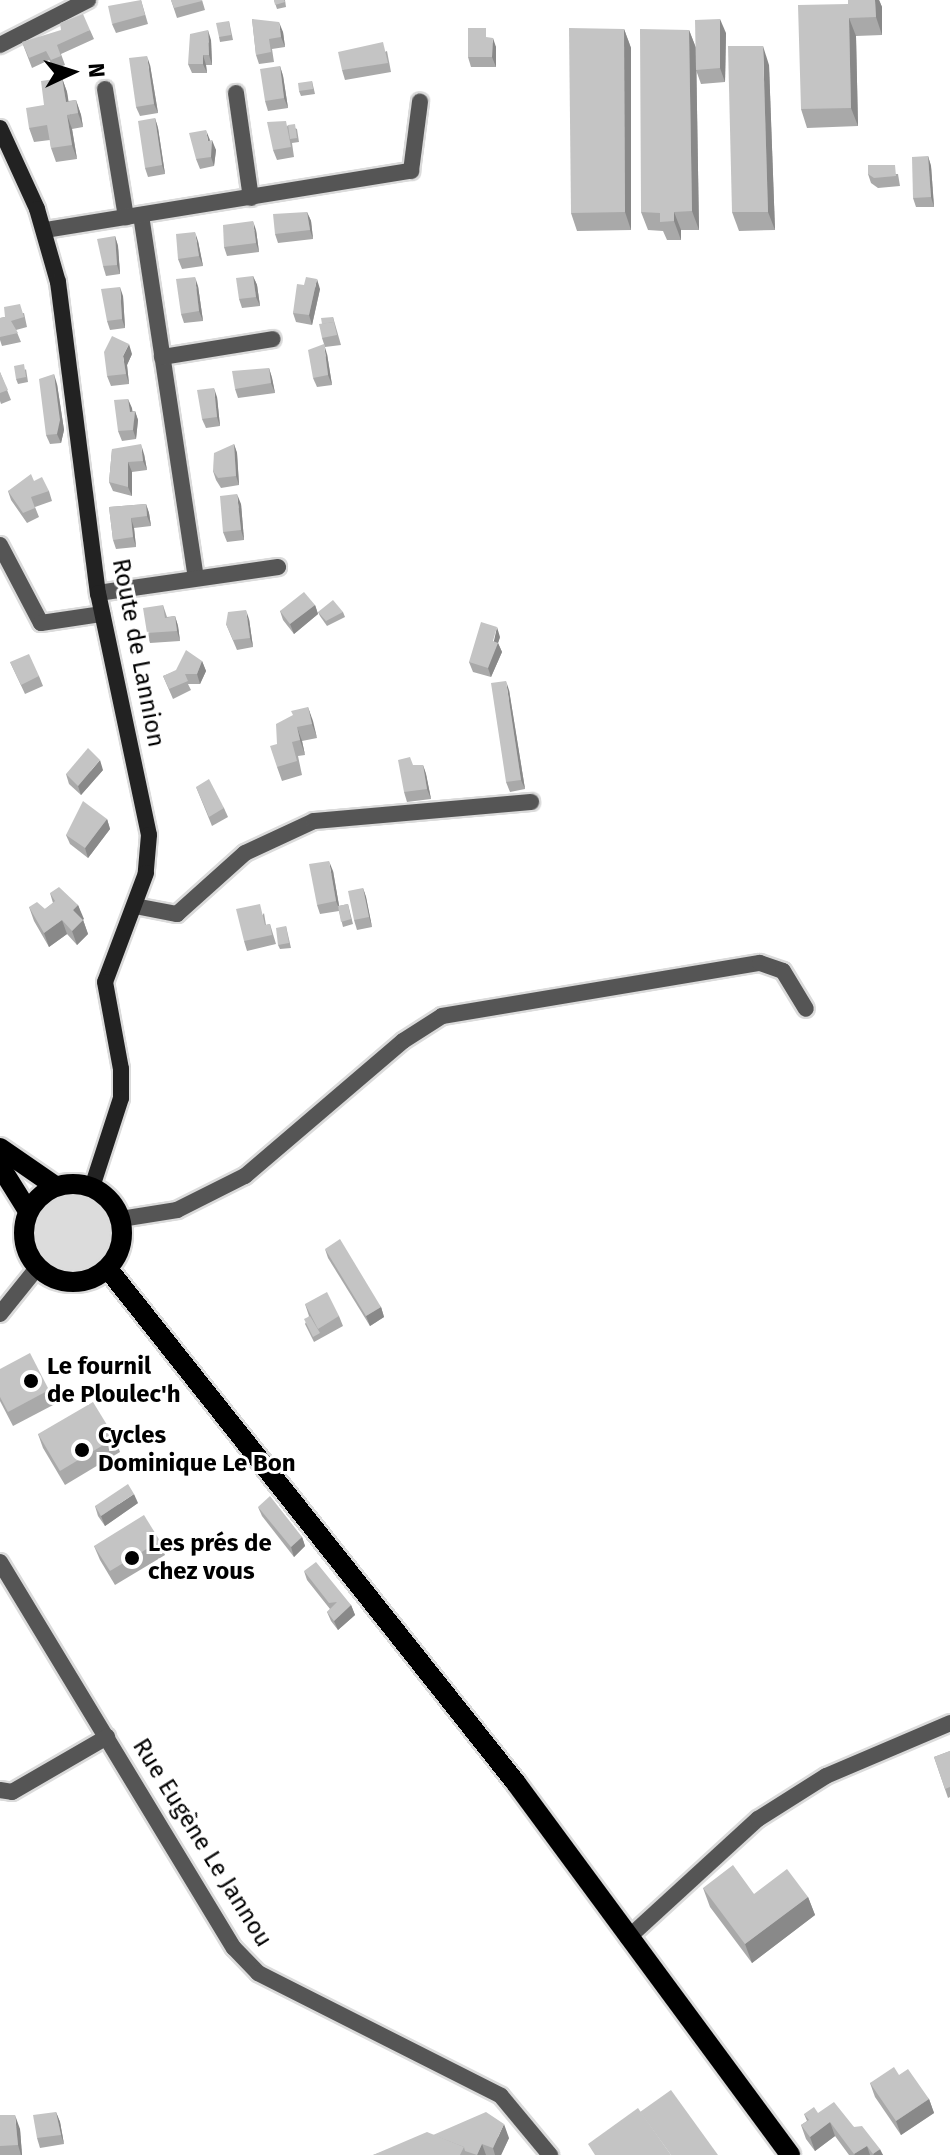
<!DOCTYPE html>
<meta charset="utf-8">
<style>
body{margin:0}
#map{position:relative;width:950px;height:2155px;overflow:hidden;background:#fff;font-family:"Fira Sans",sans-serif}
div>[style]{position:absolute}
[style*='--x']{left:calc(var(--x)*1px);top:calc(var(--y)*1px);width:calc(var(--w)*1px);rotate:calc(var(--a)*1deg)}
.green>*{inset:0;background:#dcdcdc}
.round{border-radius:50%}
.roads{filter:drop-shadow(2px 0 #dbdbdb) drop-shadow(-2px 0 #dbdbdb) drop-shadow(0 2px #dbdbdb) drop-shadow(0 -2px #dbdbdb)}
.street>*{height:16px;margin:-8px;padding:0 8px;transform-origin:8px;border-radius:8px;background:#555}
.secondary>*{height:16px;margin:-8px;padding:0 8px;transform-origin:8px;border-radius:8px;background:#222}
.primary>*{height:20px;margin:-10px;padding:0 10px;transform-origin:10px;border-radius:10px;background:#000}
.primary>.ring{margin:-10px;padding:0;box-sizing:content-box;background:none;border:20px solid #000;border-radius:50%}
.wall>*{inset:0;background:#a9a9a9}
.shaded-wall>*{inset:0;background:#898989}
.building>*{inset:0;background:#c4c4c4}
.dots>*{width:22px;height:22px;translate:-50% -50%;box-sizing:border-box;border:4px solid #fff;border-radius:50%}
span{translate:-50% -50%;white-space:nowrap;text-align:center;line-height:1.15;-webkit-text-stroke:6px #fff;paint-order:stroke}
.street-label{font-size:24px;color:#000}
.poi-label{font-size:24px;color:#000;font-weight:700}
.left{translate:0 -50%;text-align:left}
.north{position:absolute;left:32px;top:32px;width:80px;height:80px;-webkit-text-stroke:6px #fff;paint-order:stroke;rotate:86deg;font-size:22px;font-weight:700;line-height:32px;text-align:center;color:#000}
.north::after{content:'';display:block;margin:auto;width:28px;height:36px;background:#000;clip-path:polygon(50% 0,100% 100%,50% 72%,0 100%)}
</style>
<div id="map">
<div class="green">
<i class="round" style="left:32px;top:1195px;width:82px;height:82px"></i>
</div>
<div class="roads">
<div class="street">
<i style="--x:0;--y:45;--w:99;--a:-27.1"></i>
<i style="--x:105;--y:89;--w:130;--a:80.7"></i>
<i style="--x:236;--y:93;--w:106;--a:81.9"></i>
<i style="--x:141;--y:215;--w:367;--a:81.4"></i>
<i style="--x:45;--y:230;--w:371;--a:-9.2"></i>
<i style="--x:411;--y:171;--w:70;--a:-82.6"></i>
<i style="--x:162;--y:357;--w:112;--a:-9.2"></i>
<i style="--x:0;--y:545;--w:88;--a:62.3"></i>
<i style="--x:41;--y:623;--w:62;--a:-8.4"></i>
<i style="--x:98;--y:593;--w:182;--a:-8.2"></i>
<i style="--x:135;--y:906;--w:43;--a:10.8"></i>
<i style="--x:177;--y:914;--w:91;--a:-41.9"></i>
<i style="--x:245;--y:853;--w:76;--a:-24.9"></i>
<i style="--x:314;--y:821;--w:218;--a:-5"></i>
<i style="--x:121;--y:1219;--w:57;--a:-9.1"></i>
<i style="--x:177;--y:1210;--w:76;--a:-26.6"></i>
<i style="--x:245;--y:1176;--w:208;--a:-40.5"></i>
<i style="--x:403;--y:1041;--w:46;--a:-32.7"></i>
<i style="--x:442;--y:1016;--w:322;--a:-9.5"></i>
<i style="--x:760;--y:963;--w:24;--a:19"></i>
<i style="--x:783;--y:971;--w:44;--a:58.8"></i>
<i style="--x:0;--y:1314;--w:59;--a:-51.2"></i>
<i style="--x:0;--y:1562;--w:451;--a:58.8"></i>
<i style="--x:234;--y:1948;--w:35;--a:46"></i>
<i style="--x:258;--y:1973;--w:272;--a:26.8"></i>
<i style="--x:501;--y:2096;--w:77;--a:50.3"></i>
<i style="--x:0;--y:1790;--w:12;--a:9"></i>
<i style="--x:12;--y:1792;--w:110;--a:-30.1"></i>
<i style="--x:628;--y:1938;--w:176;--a:-42.5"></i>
<i style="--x:758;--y:1819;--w:80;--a:-32.3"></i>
<i style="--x:826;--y:1776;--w:135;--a:-23.1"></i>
</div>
<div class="secondary">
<i style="--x:0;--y:128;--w:89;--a:65.4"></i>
<i style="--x:37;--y:209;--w:76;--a:74"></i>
<i style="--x:58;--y:282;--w:314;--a:82.7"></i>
<i style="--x:98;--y:593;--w:247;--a:78.1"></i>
<i style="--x:149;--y:835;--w:38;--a:95"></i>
<i style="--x:146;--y:873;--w:116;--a:110.6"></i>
<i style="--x:105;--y:982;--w:88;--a:79.6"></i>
<i style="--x:121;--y:1069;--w:29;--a:90"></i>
<i style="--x:121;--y:1098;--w:94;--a:108"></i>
</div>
<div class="primary">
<i style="--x:0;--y:1148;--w:67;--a:34.6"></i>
<i style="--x:0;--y:1166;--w:53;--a:58.1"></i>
<i class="ring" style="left:24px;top:1184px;width:78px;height:78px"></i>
<i style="--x:108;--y:1269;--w:656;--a:51.56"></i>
<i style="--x:516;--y:1783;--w:462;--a:53.6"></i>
</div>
</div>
<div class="wall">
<i style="clip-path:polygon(141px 0,148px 24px,116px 33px,112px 24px)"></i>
<i style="clip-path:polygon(171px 0,202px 0,205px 10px,177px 18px)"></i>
<i style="clip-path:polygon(274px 0,285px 0,286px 7px,277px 9px)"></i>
<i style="clip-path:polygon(848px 0,879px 0,882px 7px,882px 35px,856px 36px,858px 126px,807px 128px,801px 109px,848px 4px)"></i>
<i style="clip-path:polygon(252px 19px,283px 32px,285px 47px,272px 49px,274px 62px,259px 64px,256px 55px)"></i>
<i style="clip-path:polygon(229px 21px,233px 40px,220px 42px,219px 37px)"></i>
<i style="clip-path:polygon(624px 29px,631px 48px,631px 230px,577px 231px,571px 213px)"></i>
<i style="clip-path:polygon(90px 30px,94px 39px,61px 54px,65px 65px,55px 69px,49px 60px,32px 68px,22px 42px)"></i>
<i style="clip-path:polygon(689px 30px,696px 48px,699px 230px,681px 230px,681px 240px,667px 240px,663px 231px,648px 230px,641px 212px)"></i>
<i style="clip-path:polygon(726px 33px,725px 82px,701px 84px,696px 70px)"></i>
<i style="clip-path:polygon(489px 38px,496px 47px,496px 67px,471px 67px,468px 57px)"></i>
<i style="clip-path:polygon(211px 40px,212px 65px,206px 65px,207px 73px,192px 73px,188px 64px)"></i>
<i style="clip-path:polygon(387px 51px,391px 72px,345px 80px,342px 70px)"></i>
<i style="clip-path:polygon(150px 65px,158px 113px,140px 116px,136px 107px)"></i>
<i style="clip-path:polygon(769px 65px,775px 230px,739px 231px,732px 212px)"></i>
<i style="clip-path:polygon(280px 66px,283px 76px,288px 108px,268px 111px,265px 101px)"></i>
<i style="clip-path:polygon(62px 78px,67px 92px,68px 101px,76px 100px,81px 115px,83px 127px,72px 129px,77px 159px,56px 162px,51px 148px,50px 140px,34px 142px,29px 128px)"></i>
<i style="clip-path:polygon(312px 81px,315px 94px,301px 96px,299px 91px)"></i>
<i style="clip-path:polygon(155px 118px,158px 128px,165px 174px,148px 177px,145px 168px)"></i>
<i style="clip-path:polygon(288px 125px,297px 129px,299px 142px,292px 143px,294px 157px,277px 160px,273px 150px)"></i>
<i style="clip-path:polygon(210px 141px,216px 150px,214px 166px,200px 169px,196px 159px)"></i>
<i style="clip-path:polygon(928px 156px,931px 166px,934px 207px,916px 207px,913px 198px)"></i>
<i style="clip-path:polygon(868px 174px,898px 174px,900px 186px,878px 188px,871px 183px)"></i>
<i style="clip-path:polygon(307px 212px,311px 221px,313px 239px,278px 243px,275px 234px)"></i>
<i style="clip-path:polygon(256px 230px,259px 252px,227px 256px,224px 247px)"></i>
<i style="clip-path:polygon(115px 236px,118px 246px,120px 274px,106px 276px,103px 266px)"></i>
<i style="clip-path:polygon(198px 241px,203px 266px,182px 269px,178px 259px)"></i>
<i style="clip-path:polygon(253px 276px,257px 285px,260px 306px,242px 308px,239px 299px)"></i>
<i style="clip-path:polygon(304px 285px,320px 289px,312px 325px,296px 322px,293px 313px)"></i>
<i style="clip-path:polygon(198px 286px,203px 321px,184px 323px,181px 314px)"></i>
<i style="clip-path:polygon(123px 296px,125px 328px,110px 330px,107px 321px)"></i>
<i style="clip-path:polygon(24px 313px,27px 327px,16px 330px,21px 342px,2px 346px,0 340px,0 318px)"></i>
<i style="clip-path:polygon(333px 317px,341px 345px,325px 347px,322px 338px,322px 324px)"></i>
<i style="clip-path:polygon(132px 354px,127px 365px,129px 384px,111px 386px,107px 376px)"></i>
<i style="clip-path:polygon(327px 354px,332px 385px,317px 387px,313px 378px)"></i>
<i style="clip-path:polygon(269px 368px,272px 378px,275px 393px,238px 398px,235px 389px)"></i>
<i style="clip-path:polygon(26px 369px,28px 382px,18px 384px,16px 379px)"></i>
<i style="clip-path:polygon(0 372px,11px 400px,1px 404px,0 401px)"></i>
<i style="clip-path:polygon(57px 384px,64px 430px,61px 443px,50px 444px,46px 435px)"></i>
<i style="clip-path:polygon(217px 397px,220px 426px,206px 428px,202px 419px)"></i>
<i style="clip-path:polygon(128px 399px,132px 411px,135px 411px,138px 420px,136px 439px,122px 441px,118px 431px)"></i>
<i style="clip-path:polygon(234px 444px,237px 453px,239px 485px,221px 488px,216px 480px,213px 471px)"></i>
<i style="clip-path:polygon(112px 449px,144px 454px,147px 470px,132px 472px,132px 496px,113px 491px,109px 482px)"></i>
<i style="clip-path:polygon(34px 481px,49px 491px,52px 501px,35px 507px,39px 517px,27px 523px,11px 500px,8px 491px)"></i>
<i style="clip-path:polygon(146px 504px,149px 513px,151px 526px,134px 528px,136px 547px,116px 549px,113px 540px,109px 507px)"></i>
<i style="clip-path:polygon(241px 504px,244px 540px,227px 542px,223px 532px)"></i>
<i style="clip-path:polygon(163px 605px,167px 617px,175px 616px,178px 626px,180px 641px,150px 643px,147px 633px)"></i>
<i style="clip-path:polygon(315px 605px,318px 614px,294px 634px,283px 620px,280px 611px)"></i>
<i style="clip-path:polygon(318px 612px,343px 612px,345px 617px,327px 626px,320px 616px)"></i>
<i style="clip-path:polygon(249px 619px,253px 647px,237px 650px,226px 624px)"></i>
<i style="clip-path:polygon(500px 637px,498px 643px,502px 652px,491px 677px,473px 672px,469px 662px)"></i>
<i style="clip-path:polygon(202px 661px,206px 671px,200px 684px,188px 684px,191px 690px,173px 699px,163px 676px)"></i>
<i style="clip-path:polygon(10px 662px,39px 676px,43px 686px,25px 694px)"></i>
<i style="clip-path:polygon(509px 690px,525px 789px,510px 792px,506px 782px)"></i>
<i style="clip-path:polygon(308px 707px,317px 738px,302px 741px,305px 755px,298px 756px,302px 775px,282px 781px,277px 767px,277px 744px)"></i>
<i style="clip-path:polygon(413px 765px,423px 765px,426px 774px,431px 799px,407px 802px,404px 792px)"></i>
<i style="clip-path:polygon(103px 770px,81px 795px,69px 784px,66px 774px)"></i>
<i style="clip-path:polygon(196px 787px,224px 808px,228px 817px,212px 826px)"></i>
<i style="clip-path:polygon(107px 819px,110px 829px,88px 858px,70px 844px,66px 835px)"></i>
<i style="clip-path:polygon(333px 871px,339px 906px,348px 904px,353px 924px,343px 927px,339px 911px,320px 914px,317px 905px)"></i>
<i style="clip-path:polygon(363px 888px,366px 897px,372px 927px,357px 930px,354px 920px)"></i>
<i style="clip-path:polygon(50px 893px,78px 905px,88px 934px,77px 945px,67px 934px,49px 947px,34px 921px,29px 907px,45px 909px,53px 903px)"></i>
<i style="clip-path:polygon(264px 913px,266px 925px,270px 924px,276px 944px,247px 951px,244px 941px)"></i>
<i style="clip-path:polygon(286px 926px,291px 948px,280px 949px,278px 945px)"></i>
<i style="clip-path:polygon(325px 1249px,381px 1307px,384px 1317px,370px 1326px,328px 1258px)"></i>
<i style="clip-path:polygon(305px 1304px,339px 1316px,343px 1326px,314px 1342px,305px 1324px,309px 1316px)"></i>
<i style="clip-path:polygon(0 1369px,49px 1390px,55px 1404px,13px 1426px,0 1401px)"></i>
<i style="clip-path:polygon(38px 1434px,115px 1438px,120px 1452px,65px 1485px,43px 1448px)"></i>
<i style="clip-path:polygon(138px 1503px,105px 1526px,98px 1516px,95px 1506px)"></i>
<i style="clip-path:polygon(258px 1507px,302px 1537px,305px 1546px,294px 1557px,262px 1516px)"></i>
<i style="clip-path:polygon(160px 1541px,165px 1555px,115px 1585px,100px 1560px,94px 1546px)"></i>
<i style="clip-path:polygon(304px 1571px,351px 1605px,355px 1615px,338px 1630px,331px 1621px,327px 1612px,330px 1609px,307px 1580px)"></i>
<i style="clip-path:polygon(950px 1751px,950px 1797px,948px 1798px,934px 1757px)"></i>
<i style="clip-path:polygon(703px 1888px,754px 1894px,808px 1897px,815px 1915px,752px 1963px,710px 1907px)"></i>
<i style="clip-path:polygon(899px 2075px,929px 2099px,934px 2113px,901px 2135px,875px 2097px,870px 2083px)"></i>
<i style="clip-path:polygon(56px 2112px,60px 2122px,64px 2144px,40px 2148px,37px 2138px)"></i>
<i style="clip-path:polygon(818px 2113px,854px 2127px,883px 2155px,849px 2155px,835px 2136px,815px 2151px,806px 2139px,801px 2125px,807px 2121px,804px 2114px)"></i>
<i style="clip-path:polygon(0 2115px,20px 2129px,22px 2155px,0 2155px)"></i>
<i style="clip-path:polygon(433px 2135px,509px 2138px,501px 2155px,373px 2155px)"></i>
</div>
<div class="shaded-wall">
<i style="clip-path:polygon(875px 0,879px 0,882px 7px,882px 35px,876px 17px)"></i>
<i style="clip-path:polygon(849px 18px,856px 36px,858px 126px,851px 108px)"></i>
<i style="clip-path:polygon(720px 19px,726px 33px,725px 82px,720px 68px)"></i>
<i style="clip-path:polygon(279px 22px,283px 32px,285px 47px,281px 37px)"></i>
<i style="clip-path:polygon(624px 29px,631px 48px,631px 230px,625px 212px)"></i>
<i style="clip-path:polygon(208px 30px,211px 40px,212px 65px,209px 55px)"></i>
<i style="clip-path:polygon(689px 30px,696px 48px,699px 230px,692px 211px)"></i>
<i style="clip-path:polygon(493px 38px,496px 47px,496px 67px,492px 57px)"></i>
<i style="clip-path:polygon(763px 46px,769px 65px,775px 230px,768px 212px)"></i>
<i style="clip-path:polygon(203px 55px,206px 65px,207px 73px,203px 64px)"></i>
<i style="clip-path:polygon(147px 56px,150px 65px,158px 113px,154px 104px)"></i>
<i style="clip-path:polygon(280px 66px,283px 76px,288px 108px,284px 98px)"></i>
<i style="clip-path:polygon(62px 78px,67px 92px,71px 116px,66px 102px)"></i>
<i style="clip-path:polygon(76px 100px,81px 115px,83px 127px,78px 113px)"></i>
<i style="clip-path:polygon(67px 115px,72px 129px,77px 159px,72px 145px)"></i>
<i style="clip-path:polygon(155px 118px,158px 128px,165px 174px,162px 165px)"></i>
<i style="clip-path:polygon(206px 130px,210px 140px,211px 150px,212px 140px,216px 150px,214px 166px,211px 157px)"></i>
<i style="clip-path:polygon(928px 156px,931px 166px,934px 207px,931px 197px)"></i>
<i style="clip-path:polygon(307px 212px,311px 221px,313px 239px,310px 230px)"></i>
<i style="clip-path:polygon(674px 212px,681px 230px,681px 240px,674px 221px)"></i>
<i style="clip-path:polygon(253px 221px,256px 230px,259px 252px,256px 243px)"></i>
<i style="clip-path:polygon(195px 232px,198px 241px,203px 266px,199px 256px)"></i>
<i style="clip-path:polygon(115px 236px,118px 246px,120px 274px,117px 265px)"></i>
<i style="clip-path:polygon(253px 276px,257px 285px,260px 306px,256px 297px)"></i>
<i style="clip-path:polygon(195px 277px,198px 286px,203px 321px,199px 311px)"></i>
<i style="clip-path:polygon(317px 279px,320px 289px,312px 325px,309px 315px)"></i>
<i style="clip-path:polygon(120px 287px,123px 296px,125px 328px,122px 319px)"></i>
<i style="clip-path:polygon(129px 344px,132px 354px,127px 365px,129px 384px,126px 374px,123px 356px)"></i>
<i style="clip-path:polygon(324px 344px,327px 354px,332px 385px,328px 375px)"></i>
<i style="clip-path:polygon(269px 368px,272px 378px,275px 393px,271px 383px)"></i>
<i style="clip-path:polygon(54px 374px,57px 384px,64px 430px,61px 443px,57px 434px)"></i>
<i style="clip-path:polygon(214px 388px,217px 397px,220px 426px,217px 417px)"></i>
<i style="clip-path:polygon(128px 399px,132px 408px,134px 421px,135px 411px,138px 420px,136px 439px,133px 430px)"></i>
<i style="clip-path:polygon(141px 444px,144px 454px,147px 470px,143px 461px)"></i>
<i style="clip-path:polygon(234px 444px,237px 453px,239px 485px,236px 476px)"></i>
<i style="clip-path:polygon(128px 462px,132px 472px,132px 496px,128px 487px)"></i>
<i style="clip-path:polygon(237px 494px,241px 504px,244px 540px,241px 530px)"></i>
<i style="clip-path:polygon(146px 504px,149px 513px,151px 526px,147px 516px)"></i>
<i style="clip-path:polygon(131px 518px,134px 528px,136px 547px,133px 537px)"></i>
<i style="clip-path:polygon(315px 605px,318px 614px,294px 634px,290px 624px)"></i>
<i style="clip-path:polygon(246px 610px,249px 619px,253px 647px,250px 638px)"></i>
<i style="clip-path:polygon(175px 616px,178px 626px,180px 641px,177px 631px)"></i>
<i style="clip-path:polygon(497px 627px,500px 637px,498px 643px,502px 652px,491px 677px,488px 668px)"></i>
<i style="clip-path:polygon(202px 661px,206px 671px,200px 684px,197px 674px)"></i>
<i style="clip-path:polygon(506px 681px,509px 690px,525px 789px,521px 780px)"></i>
<i style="clip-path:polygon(308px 707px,313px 721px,317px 738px,312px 724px)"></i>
<i style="clip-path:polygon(297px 727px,302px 741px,305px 755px,300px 740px)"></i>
<i style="clip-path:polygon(100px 760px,103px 770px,81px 795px,78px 786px)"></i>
<i style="clip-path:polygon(423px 765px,426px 774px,431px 799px,427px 789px)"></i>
<i style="clip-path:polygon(107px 819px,110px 829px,88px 858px,85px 848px)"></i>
<i style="clip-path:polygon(329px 861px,333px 871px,340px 911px,336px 901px)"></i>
<i style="clip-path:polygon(363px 888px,366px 897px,372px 927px,369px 917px)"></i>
<i style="clip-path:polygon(78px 905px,84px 919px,78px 924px,73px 910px)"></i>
<i style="clip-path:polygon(62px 920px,67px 934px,49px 947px,44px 933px)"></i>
<i style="clip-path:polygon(83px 920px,88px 934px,77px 945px,72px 931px)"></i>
<i style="clip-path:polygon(381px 1307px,384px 1317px,370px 1326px,366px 1316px)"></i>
<i style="clip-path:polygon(134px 1494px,138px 1503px,105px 1526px,101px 1516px)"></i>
<i style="clip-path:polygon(302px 1537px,305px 1546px,294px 1557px,291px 1547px)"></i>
<i style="clip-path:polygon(351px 1605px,355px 1615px,338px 1630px,334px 1621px)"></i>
<i style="clip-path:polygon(808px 1897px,815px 1915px,752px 1963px,745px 1944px)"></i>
<i style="clip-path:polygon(929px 2099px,934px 2113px,901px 2135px,896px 2121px)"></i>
<i style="clip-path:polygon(56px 2112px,60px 2122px,64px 2144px,61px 2135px)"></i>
<i style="clip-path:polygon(15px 2115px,20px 2129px,22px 2155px,21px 2155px,18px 2145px)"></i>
<i style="clip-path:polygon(830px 2122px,835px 2136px,815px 2151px,810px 2137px)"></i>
<i style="clip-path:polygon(504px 2124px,509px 2138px,501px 2155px,495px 2155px,493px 2148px)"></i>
<i style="clip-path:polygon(482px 2144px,486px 2155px,477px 2155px)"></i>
<i style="clip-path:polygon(867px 2146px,870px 2155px,855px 2155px,854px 2154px)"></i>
<i style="clip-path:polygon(880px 2149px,883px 2155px,874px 2155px,873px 2154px)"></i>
</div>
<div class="building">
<i style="clip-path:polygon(141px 0,145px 15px,112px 24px,108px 6px)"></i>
<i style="clip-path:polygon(171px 0,202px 0,202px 1px,174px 8px)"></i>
<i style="clip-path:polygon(274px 0,284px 0,285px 2px,275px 5px)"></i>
<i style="clip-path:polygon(848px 0,875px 0,876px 17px,849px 18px,851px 108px,801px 109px,798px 5px,848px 4px)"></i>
<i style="clip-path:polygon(83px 14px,90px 30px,57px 45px,61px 56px,51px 60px,46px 51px,29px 58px,22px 42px,61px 30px,60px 23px)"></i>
<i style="clip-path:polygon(252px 19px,279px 22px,281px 37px,269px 39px,271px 52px,256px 55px)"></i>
<i style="clip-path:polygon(720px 19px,720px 68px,696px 70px,695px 20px)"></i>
<i style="clip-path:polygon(229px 21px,231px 35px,219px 37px,216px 23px)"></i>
<i style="clip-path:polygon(468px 28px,486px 28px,486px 37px,493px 38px,492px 57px,468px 57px)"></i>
<i style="clip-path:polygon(569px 28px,624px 29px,625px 212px,571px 213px)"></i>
<i style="clip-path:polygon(640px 29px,689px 30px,692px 211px,674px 212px,674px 221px,660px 222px,660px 213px,641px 212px)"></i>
<i style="clip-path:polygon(208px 30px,209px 55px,203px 55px,203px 64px,188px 64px,190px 34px)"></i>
<i style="clip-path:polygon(383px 42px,388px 63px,342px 70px,338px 52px)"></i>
<i style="clip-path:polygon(728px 46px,763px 46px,768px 212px,732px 212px)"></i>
<i style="clip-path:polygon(147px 56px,154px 104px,136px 107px,129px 58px)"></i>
<i style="clip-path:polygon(280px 66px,284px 98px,265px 101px,260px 69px)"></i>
<i style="clip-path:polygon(62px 78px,66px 102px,76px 100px,78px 113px,67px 115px,72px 145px,51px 148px,47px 125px,29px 128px,26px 108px,44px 105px,41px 81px)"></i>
<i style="clip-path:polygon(312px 81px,313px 89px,299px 91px,298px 83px)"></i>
<i style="clip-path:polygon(155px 118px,162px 165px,145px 168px,138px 121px)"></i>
<i style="clip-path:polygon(286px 121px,291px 147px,273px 150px,267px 122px)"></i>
<i style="clip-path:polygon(295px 124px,297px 138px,290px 139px,288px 125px)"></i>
<i style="clip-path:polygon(206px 130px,208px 141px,212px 140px,211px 157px,196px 159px,189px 133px)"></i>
<i style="clip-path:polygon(928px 156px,931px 197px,913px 198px,912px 157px)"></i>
<i style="clip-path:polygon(868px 165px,895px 165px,896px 176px,874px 178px,868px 174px)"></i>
<i style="clip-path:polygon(307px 212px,310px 230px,275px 234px,273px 214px)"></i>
<i style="clip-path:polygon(253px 221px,256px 243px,224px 247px,223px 225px)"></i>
<i style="clip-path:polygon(195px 232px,199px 256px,178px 259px,176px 234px)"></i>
<i style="clip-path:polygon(115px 236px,117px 265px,103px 266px,97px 239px)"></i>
<i style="clip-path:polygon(253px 276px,256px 297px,239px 299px,236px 278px)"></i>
<i style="clip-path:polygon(195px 277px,199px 311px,181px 314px,176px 279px)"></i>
<i style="clip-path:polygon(306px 277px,317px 279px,309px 315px,293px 313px,297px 284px,304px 285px)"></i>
<i style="clip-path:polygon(120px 287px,122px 319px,107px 321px,101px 289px)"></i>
<i style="clip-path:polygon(20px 304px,24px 317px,11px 321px,18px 333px,0 337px,0 318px,5px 317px,4px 307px)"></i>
<i style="clip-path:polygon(333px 317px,335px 327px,334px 322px,322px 324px,321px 318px)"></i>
<i style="clip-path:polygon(334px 322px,337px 335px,322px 338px,319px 324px)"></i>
<i style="clip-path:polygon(112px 336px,129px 344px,123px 356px,126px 374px,107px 376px,104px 352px)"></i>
<i style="clip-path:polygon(324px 344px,328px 375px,313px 378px,308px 350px)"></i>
<i style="clip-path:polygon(24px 364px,26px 377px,16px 379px,14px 366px)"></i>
<i style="clip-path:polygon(269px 368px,271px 383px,235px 389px,232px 371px)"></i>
<i style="clip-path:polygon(0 372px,8px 390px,0 393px)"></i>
<i style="clip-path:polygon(54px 374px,60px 420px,57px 434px,46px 435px,39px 379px)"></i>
<i style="clip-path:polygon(214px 388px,217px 417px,202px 419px,197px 390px)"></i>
<i style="clip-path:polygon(128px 399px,130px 412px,135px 411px,133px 430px,118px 431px,114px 400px)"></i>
<i style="clip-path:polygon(141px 444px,143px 461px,128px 462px,128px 487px,109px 482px,112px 449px)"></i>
<i style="clip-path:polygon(234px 444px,236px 476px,218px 478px,213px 471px,214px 453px)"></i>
<i style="clip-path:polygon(31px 474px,34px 481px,42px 477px,49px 491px,31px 497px,35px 508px,23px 513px,8px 491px)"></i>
<i style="clip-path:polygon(237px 494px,241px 530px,223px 532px,220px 496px)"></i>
<i style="clip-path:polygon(146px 504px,147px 516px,131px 518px,133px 537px,113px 540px,109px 507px)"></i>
<i style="clip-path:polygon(304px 592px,315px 605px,290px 624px,280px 611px)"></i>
<i style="clip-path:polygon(333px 600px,343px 612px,326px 621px,318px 612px)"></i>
<i style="clip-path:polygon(163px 605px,165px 618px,175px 616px,177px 631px,147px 633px,143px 608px)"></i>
<i style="clip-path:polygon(246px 610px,250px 638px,233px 640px,226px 624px,228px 612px)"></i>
<i style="clip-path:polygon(481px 622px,497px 627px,493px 641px,498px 643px,488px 668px,469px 662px)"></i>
<i style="clip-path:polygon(186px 650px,202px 661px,197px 674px,185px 674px,188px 681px,169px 689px,163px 676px,176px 670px)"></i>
<i style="clip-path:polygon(29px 654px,39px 676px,21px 685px,10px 662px)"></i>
<i style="clip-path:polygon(506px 681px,521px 780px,506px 782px,491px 683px)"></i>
<i style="clip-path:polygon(308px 707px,312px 724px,297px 727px,300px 740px,292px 742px,297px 761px,277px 767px,270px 746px,277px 744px,276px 724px,293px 715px,291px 711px)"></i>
<i style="clip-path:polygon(88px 748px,100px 760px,78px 786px,66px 774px)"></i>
<i style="clip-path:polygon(410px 757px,413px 765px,423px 765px,427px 789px,404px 792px,398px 760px)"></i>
<i style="clip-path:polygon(209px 779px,224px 808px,209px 817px,196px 787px)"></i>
<i style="clip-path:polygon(83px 801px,107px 819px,85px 848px,66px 835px)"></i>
<i style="clip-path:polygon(329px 861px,336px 901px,317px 905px,309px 864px)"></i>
<i style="clip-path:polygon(59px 887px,78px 905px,73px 910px,83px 920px,72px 931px,62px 920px,44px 933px,29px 907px,37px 902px,45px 909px,55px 901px,50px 893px)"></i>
<i style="clip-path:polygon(363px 888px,369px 917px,354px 920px,348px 891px)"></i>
<i style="clip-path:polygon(260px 904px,265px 925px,270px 924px,272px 935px,244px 941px,236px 909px)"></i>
<i style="clip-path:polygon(348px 904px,351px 919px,341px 922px,338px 906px)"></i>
<i style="clip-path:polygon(286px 926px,289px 943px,278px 945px,276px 928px)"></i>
<i style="clip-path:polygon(340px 1239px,381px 1307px,366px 1316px,325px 1249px)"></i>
<i style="clip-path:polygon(327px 1292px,339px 1316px,318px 1329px,305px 1304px)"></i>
<i style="clip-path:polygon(310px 1316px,320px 1333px,313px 1337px,304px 1319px)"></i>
<i style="clip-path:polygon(30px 1353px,49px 1390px,8px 1412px,0 1397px,0 1369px)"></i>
<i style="clip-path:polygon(93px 1402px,115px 1438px,60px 1471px,38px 1434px)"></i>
<i style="clip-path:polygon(128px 1484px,134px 1494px,101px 1516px,95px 1506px)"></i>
<i style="clip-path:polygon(270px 1496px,302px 1537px,291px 1547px,258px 1507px)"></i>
<i style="clip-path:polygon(144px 1515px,160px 1541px,110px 1571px,94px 1546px)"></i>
<i style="clip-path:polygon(316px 1562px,351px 1605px,334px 1621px,327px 1612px,337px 1602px,329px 1603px,304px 1571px)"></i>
<i style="clip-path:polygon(950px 1751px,950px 1787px,945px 1789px,934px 1757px)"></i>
<i style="clip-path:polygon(733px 1865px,754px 1894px,787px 1869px,808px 1897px,745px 1944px,703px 1888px)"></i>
<i style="clip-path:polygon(894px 2067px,899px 2075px,908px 2069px,929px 2099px,896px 2121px,870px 2083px)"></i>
<i style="clip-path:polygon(671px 2090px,718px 2155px,671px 2155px,640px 2112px)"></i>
<i style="clip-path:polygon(834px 2102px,854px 2127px,862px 2126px,880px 2149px,873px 2154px,867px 2146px,854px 2154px,830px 2122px,810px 2137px,801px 2125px,809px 2120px,804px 2114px,814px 2107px,818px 2113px)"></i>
<i style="clip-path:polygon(638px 2108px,671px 2155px,595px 2155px,588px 2144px)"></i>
<i style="clip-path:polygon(56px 2112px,61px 2135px,37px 2138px,33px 2115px)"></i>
<i style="clip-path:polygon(486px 2112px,504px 2124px,493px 2148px,482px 2144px,477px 2155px,465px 2151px,464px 2147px,433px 2135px)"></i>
<i style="clip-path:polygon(0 2115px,15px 2115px,18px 2145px,0 2146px)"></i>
<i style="clip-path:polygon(427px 2132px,464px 2147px,460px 2155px,373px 2155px)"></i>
</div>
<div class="dots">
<i style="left:31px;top:1381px;background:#000"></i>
<i style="left:82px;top:1450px;background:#000"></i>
<i style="left:132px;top:1558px;background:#000"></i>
</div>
<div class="street-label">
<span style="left:138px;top:653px;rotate:79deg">Route de Lannion</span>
<span style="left:202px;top:1843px;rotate:58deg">Rue Eugène Le Jannou</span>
</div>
<div class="poi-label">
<span class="left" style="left:47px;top:1381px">Le fournil<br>de Ploulec'h</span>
<span class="left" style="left:98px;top:1450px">Cycles<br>Dominique Le Bon</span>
<span class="left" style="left:148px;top:1558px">Les prés de<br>chez vous</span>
</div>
<div class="north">N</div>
</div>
